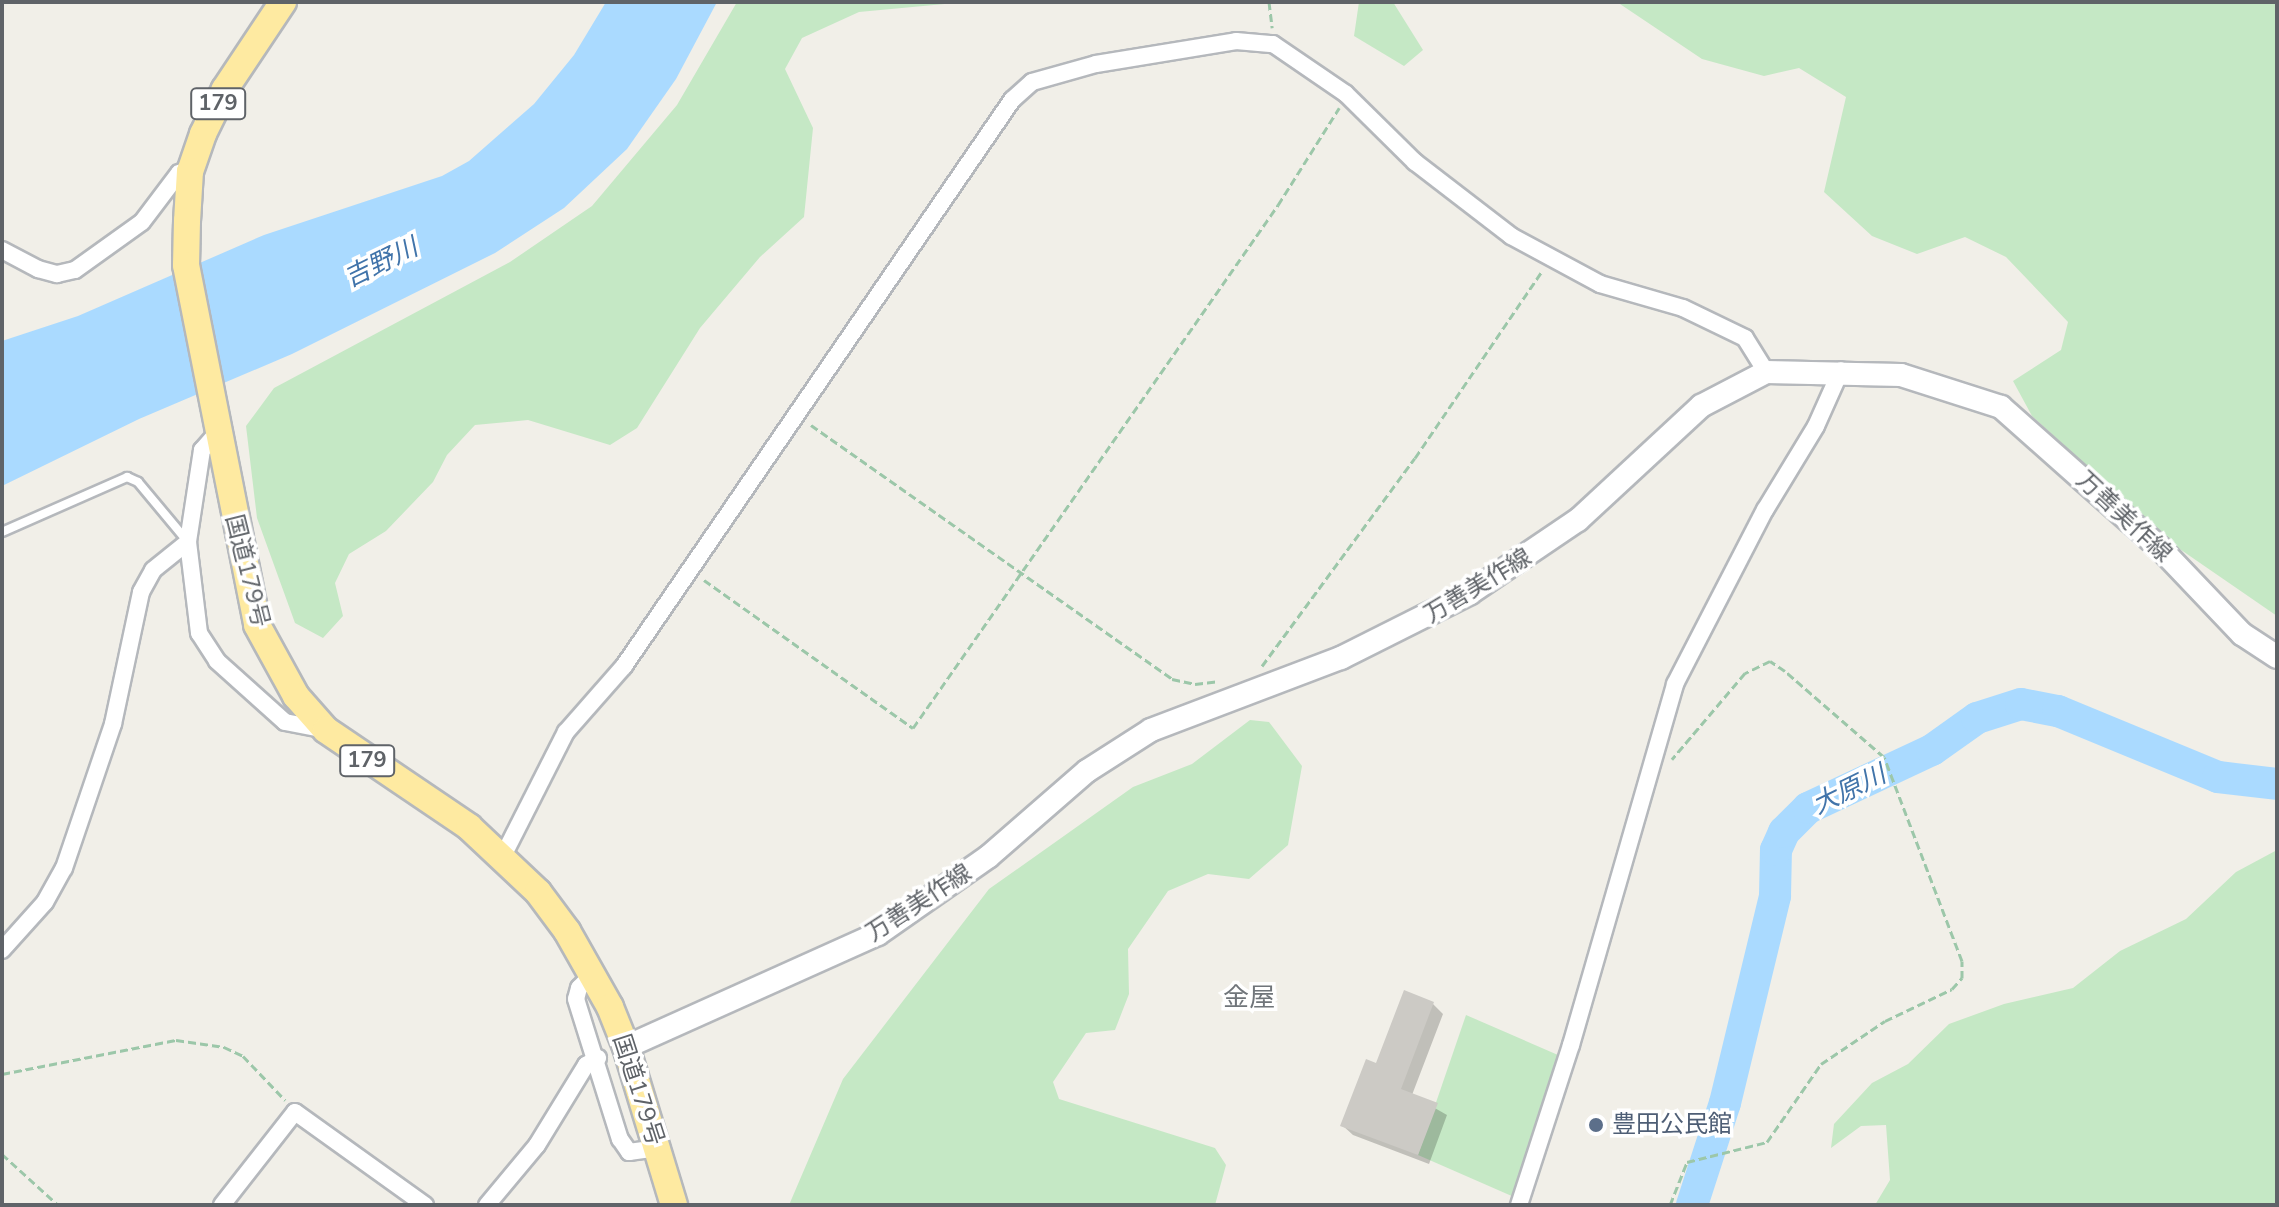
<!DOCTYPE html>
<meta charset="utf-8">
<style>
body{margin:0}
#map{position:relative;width:2279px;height:1207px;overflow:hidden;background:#f1efe8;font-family:"Nunito Sans","Noto Sans JP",sans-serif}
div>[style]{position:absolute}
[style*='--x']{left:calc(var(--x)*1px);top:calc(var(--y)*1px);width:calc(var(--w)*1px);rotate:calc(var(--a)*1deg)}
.green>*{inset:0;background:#c5e8c5}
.water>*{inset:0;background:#aadaff}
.shadow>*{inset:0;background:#0003}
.river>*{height:32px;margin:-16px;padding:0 16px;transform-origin:16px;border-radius:16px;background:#aadaff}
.building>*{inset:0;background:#cccac5}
.path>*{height:3px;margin-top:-1.5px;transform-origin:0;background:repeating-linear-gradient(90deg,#9cc7a9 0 8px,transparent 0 12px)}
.roads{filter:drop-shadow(2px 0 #b5b8bc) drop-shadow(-2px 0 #b5b8bc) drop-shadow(0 2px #b5b8bc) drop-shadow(0 -2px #b5b8bc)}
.service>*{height:8px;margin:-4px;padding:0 4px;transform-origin:4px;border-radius:4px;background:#fff}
.minor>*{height:16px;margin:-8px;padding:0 8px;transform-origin:8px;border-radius:8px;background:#fff}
.secondary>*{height:22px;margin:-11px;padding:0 11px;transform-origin:11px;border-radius:11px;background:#fff}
.trunk>*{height:26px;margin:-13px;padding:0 13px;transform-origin:13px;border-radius:13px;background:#feeaa1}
.dots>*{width:22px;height:22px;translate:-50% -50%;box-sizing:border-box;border:4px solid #fff;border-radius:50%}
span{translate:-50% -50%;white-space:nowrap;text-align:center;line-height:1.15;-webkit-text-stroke:7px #fff;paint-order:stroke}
.shield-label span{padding:2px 6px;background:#fff;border:2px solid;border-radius:6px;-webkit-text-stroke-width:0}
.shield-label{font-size:22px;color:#5f6368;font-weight:700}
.street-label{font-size:24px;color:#5f6368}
.service-label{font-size:24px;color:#4e5e75}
.left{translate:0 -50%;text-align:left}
.water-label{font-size:26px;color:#4174aa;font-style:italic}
.neighbourhood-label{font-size:26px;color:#70757a}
.frame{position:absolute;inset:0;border:4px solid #5f6368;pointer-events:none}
</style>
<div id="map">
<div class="green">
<i style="clip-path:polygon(737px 2px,966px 2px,859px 12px,802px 38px,785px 69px,813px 128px,804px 217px,760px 257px,700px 328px,637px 428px,610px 445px,528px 420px,475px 425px,447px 455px,433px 482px,386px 531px,349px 554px,335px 583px,343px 616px,323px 638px,295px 623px,257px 518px,246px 426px,274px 388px,510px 262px,592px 206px,677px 105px)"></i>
<i style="clip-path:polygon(1359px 2px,1393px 2px,1423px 50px,1404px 66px,1354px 36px)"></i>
<i style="clip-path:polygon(1617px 2px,2277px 2px,2277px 616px,2171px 543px,2032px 416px,2013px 381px,2061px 350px,2068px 322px,2006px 257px,1965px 237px,1917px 254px,1872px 236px,1824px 192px,1846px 97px,1799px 68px,1764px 76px,1702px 59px)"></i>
<i style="clip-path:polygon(1250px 720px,1269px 722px,1302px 766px,1288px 845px,1249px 879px,1208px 874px,1168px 891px,1128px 949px,1129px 994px,1115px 1030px,1086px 1033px,1053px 1082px,1059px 1099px,1215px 1148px,1226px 1165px,1215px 1205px,789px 1205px,843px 1079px,989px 889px,1133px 787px,1192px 764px)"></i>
<i style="clip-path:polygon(2277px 850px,2277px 1205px,1875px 1205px,1890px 1180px,1886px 1125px,1861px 1126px,1831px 1148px,1834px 1124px,1872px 1083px,1908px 1064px,1949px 1024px,2004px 1004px,2073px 988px,2120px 951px,2186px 919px,2236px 872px)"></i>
<i style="clip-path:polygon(1466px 1015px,1558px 1055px,1514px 1197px,1418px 1155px)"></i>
</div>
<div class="water">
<i style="clip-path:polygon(606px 2px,717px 2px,676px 79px,627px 149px,564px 208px,495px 253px,292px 354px,139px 419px,2px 486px,2px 341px,78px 316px,264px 235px,442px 176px,469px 161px,534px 104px,574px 55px)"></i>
</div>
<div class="shadow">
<i style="clip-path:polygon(1433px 1004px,1443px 1014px,1412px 1095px,1447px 1115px,1429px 1164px,1353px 1135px,1342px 1125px,1377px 1065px)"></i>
</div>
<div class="river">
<i style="--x:1692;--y:1205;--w:107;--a:-72.1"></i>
<i style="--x:1725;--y:1103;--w:213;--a:-76.4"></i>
<i style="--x:1775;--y:896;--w:46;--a:-88.8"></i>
<i style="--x:1776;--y:850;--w:20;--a:-66"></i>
<i style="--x:1784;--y:832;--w:34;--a:-45"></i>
<i style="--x:1808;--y:808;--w:137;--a:-25.1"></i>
<i style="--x:1932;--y:750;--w:55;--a:-35.4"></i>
<i style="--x:1977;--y:718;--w:46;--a:-17.7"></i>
<i style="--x:2021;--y:704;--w:38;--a:11"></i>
<i style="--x:2058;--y:711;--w:173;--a:22.4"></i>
<i style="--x:2218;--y:777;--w:59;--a:6.8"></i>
</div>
<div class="building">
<i style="clip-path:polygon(1404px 990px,1434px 1002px,1401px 1089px,1438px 1103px,1418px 1155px,1340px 1126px,1366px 1059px,1376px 1063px)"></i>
</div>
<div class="path">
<i style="--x:1269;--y:2;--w:26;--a:83"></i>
<i style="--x:811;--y:425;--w:441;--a:35.1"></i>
<i style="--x:1172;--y:679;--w:24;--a:12"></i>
<i style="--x:1195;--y:684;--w:23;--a:-7"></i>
<i style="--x:704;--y:580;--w:256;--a:35.3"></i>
<i style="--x:913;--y:728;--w:638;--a:-55.09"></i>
<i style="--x:1278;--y:205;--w:115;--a:-57.8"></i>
<i style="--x:1262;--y:666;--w:258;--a:-53.7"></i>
<i style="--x:1415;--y:458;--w:226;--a:-55.8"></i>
<i style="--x:2;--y:1074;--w:177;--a:-11.1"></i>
<i style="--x:176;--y:1040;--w:49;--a:8.3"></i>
<i style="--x:224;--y:1047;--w:21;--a:25"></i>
<i style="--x:243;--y:1056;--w:61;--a:46.3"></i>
<i style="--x:2;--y:1154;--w:76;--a:42.3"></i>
<i style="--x:1670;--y:1205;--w:46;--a:-68.4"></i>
<i style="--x:1687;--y:1162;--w:82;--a:-14"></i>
<i style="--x:1767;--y:1142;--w:95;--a:-55.3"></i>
<i style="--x:1821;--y:1064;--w:77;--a:-33.9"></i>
<i style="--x:1885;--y:1021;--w:74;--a:-25.5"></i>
<i style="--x:1952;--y:989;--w:15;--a:-48"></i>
<i style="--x:1962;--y:978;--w:17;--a:-90"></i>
<i style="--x:1962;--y:961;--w:218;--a:-110.9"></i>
<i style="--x:1884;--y:757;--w:131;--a:-139"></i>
<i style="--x:1785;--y:671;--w:18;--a:-146"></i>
<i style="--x:1770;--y:661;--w:28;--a:154"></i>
<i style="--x:1745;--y:673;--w:113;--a:130.3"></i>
</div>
<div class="roads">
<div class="service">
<i style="--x:2;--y:532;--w:137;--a:-23.7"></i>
<i style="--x:127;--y:477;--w:12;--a:24"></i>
<i style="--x:138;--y:482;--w:78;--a:50.2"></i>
</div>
<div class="minor">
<i style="--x:2;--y:250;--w:41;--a:27.8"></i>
<i style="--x:38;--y:269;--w:20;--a:15"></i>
<i style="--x:57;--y:274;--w:18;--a:-13"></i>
<i style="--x:75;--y:270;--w:82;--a:-35.6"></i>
<i style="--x:142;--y:222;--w:61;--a:-52.9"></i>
<i style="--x:179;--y:173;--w:11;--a:-10"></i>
<i style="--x:217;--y:433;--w:23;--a:131"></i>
<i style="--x:202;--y:450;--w:93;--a:98.7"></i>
<i style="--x:188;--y:542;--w:92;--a:83.1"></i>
<i style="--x:199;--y:633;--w:33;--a:57"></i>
<i style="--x:217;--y:661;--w:91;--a:41.9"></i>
<i style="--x:285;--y:722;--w:42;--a:11"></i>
<i style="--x:503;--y:856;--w:139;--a:-63.1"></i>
<i style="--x:566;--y:732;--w:88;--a:-48.7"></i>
<i style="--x:624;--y:666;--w:686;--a:-55.57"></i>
<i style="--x:1012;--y:100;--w:27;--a:-42"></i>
<i style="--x:1032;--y:82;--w:66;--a:-15.7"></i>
<i style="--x:1096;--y:64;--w:142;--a:-9.3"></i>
<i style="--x:1236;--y:41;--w:37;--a:5"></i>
<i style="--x:1273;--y:44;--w:88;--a:34.4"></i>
<i style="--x:1346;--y:94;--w:97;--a:44.6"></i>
<i style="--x:1415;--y:162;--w:121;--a:37.6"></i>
<i style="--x:1511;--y:236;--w:101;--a:28.3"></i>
<i style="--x:1600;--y:284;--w:86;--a:16.1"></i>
<i style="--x:1683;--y:308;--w:69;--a:25.8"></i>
<i style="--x:1745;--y:338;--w:40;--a:58"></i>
<i style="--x:2;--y:950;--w:64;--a:-48.1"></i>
<i style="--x:45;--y:902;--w:39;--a:-61"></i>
<i style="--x:64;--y:868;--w:152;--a:-71.2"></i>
<i style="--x:113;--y:724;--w:135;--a:-78"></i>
<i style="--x:141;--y:592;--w:25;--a:-61"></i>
<i style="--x:153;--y:570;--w:45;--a:-38.7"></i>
<i style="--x:592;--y:975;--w:18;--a:135"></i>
<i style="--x:579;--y:988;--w:11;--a:105"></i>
<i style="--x:576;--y:999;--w:147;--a:72.6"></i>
<i style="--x:620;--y:1139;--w:16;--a:55"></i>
<i style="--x:629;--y:1152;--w:29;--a:-8"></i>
<i style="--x:222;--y:1205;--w:118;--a:-51.9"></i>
<i style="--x:295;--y:1112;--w:160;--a:35.6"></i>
<i style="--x:487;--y:1205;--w:78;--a:-50.2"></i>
<i style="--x:537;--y:1145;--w:94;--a:-58.5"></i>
<i style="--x:586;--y:1065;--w:14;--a:-30"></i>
<i style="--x:1519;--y:1205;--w:168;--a:-72"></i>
<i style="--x:1571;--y:1045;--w:376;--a:-73.9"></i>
<i style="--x:1675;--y:684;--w:196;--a:-62.7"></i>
<i style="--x:1765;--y:510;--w:98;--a:-58.7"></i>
<i style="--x:1816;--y:426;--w:61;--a:-65.9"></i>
</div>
<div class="secondary">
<i style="--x:626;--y:1047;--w:276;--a:-24.2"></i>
<i style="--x:878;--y:934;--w:134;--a:-35"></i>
<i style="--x:988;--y:857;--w:131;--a:-41"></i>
<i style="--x:1087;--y:771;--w:76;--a:-32.6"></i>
<i style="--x:1151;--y:730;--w:203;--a:-20.8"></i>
<i style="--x:1341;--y:658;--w:144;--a:-26.7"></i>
<i style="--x:1470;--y:593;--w:130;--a:-34.1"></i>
<i style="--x:1578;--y:520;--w:168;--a:-42.8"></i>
<i style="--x:1701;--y:406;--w:73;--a:-27.6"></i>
<i style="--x:1766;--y:372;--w:135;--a:1.3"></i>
<i style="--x:1901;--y:375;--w:105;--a:17.7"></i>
<i style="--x:2001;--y:407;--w:213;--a:41.6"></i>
<i style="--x:2160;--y:548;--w:119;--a:46.4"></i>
<i style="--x:2242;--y:634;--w:42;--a:33.3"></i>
</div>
<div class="trunk">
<i style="--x:283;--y:2;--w:105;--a:123.7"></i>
<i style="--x:225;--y:89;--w:50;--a:116.1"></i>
<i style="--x:203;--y:134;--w:39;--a:109"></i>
<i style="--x:190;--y:171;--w:50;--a:93.4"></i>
<i style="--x:187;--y:221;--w:44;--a:91.3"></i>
<i style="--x:186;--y:265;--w:367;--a:78.8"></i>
<i style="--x:257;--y:625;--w:81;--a:61.2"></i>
<i style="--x:296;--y:696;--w:45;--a:48.6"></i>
<i style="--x:326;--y:730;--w:173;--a:34.1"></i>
<i style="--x:469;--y:827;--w:95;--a:43.3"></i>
<i style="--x:538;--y:892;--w:49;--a:53.4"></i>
<i style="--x:567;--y:931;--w:87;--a:60.5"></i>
<i style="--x:610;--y:1007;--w:43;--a:68.2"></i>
<i style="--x:626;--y:1047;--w:165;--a:73.1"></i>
</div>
</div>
<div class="dots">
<i style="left:1596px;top:1125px;background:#5c6f8a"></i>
</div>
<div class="shield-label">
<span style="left:218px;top:104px">179</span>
<span style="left:367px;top:761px">179</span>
</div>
<div class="street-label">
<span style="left:2124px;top:517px;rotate:43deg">万善美作線</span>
<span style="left:247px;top:571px;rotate:76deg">国道179号</span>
<span style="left:1478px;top:586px;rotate:-31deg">万善美作線</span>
<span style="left:919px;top:903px;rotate:-33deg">万善美作線</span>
<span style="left:638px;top:1090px;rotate:72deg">国道179号</span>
</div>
<div class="service-label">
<span class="left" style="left:1612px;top:1125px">豊田公民館</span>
</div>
<div class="water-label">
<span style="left:381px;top:263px;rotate:-26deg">吉野川</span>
<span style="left:1849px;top:790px;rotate:-26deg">大原川</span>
</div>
<div class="neighbourhood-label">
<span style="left:1249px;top:998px">金屋</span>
</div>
<div class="frame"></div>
</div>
